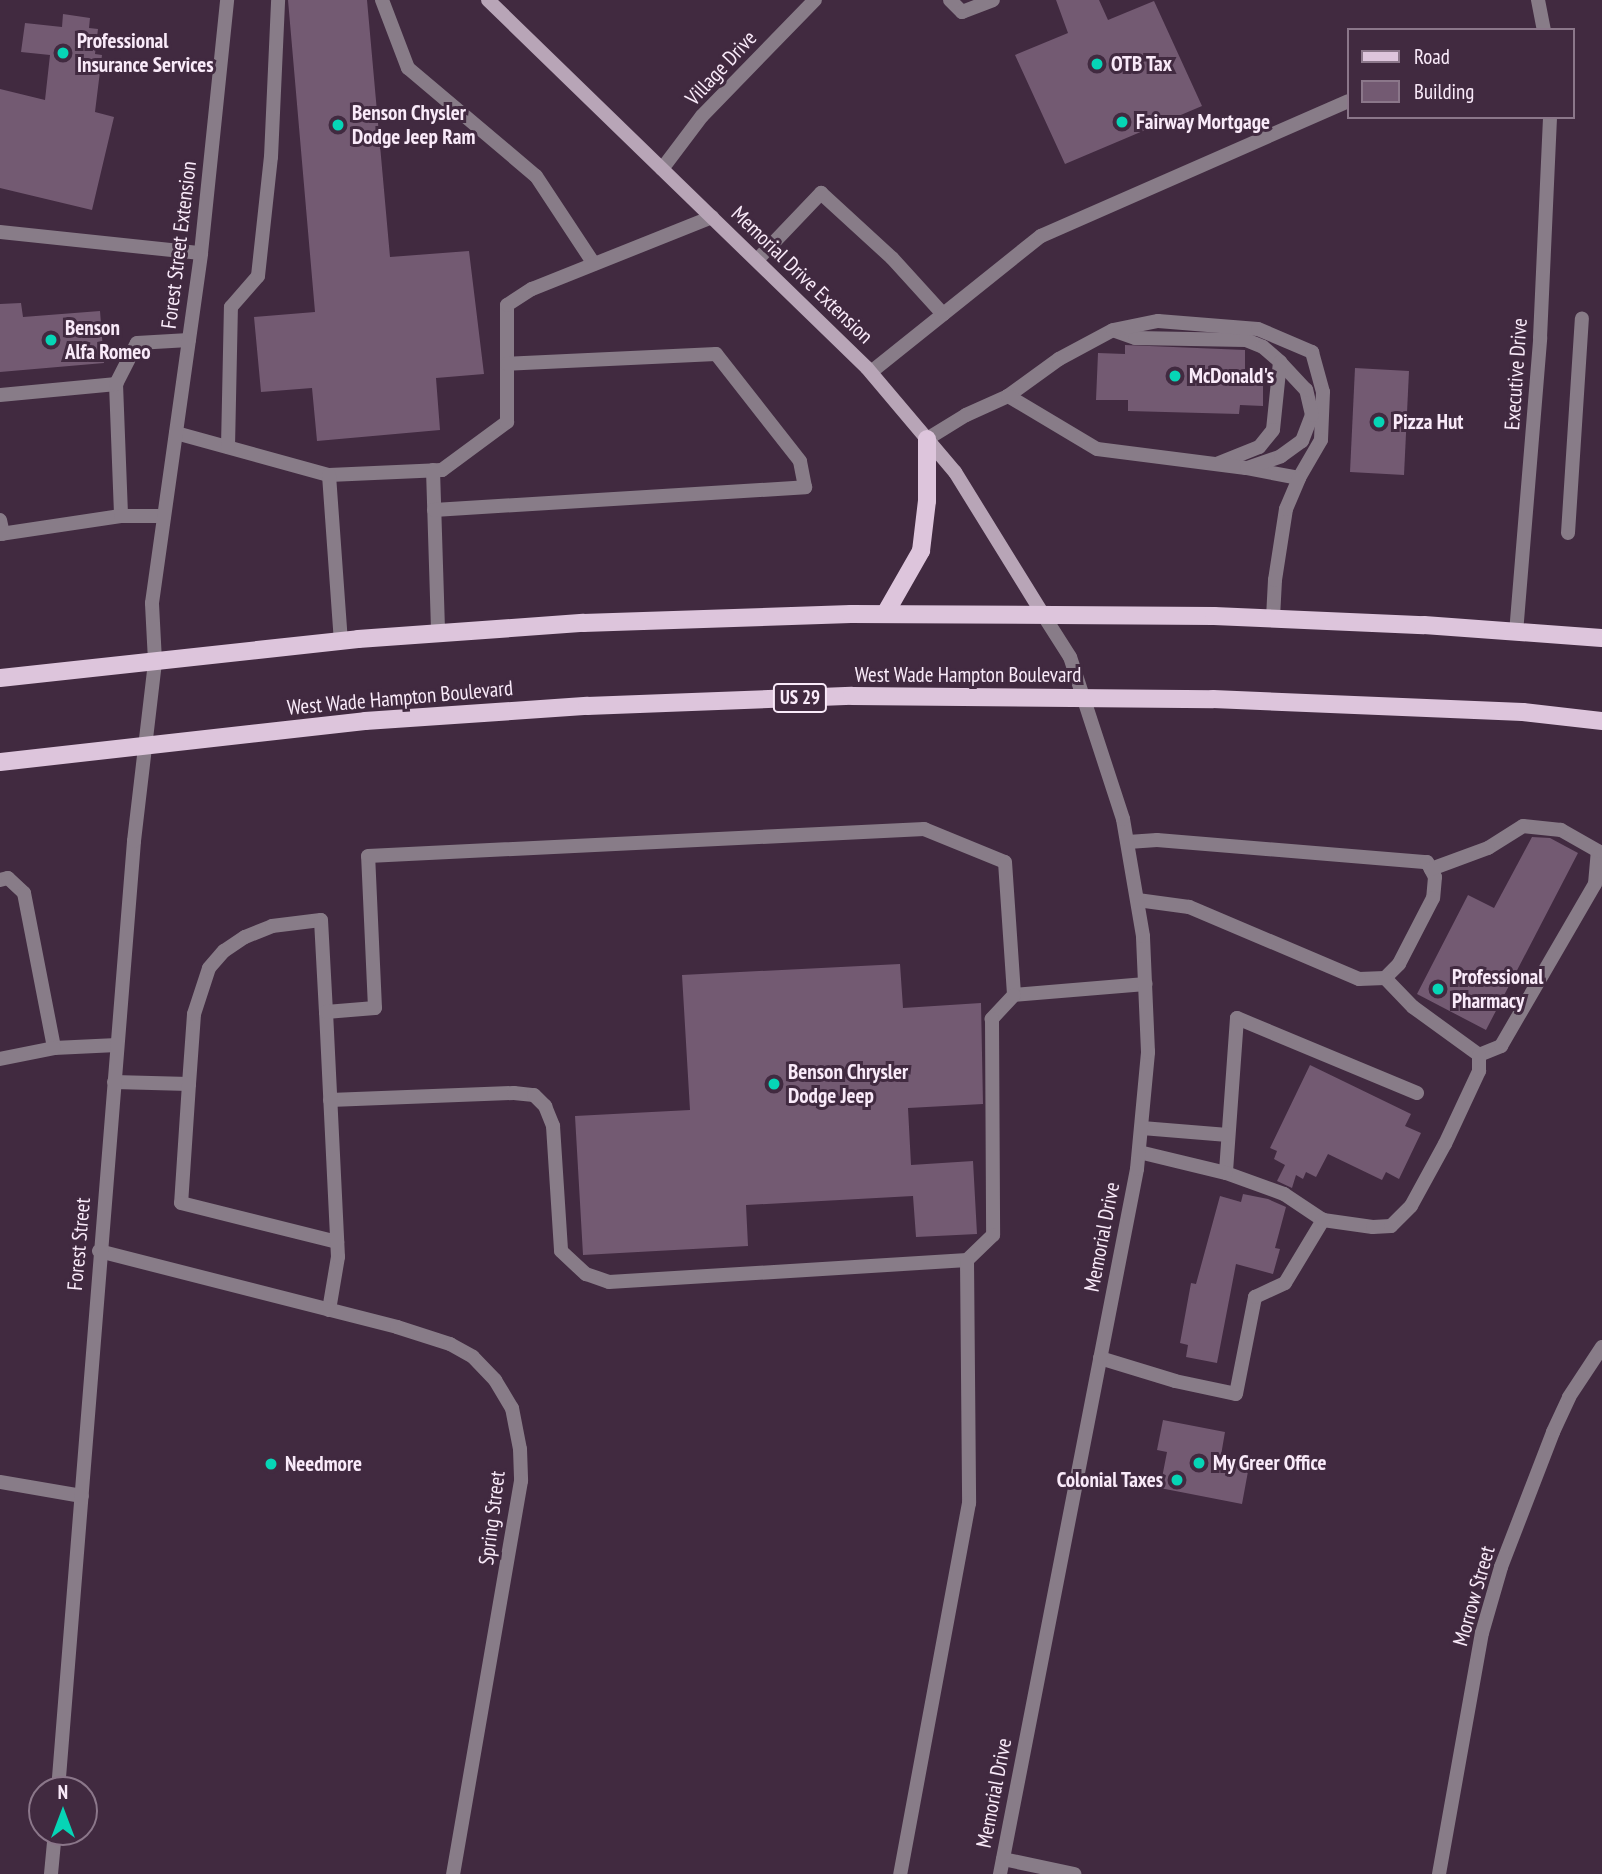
<!DOCTYPE html>
<style>
body{margin:0}
#map{position:relative;width:1602px;height:1874px;overflow:hidden;background:#412a40;font-family:"PT Sans Narrow",sans-serif}
div>[style]{position:absolute}
[style*='--x']{left:calc(var(--x)*1px);top:calc(var(--y)*1px);width:calc(var(--w)*1px);rotate:calc(var(--a)*1deg)}
.building>*{inset:0;background:#735a72}
.lane>*{height:14px;margin:-7px;padding:0 7px;transform-origin:7px;border-radius:7px;background:#887c88}
.street>*{height:14px;margin:-7px;padding:0 7px;transform-origin:7px;border-radius:7px;background:#887c88}
.secondary>*{height:14px;margin:-7px;padding:0 7px;transform-origin:7px;border-radius:7px;background:#b8a5b7}
.primary>*{height:18px;margin:-9px;padding:0 9px;transform-origin:9px;border-radius:9px;background:#ddc5dc}
.dots>*{width:19px;height:19px;translate:-50% -50%;box-sizing:border-box;border:4px solid #412a40;border-radius:50%}
span{translate:-50% -50%;white-space:nowrap;text-align:center;line-height:1.15;-webkit-text-stroke:6px #412a40;paint-order:stroke}
.shield-label span{padding:2px 5px;background:#412a40;border:2px solid;border-radius:5px;-webkit-text-stroke-width:0}
.shield-label{font-size:19px;color:#f9eaf9;font-weight:700}
.poi-label{font-size:21px;color:#f9eaf9;font-weight:700}
.left{translate:0 -50%;text-align:left}
.right{translate:-100% -50%;text-align:right}
.street-label{font-size:21px;color:#f9eaf9}
.legend{position:absolute;left:1347px;top:28px;width:228px;height:91px;box-sizing:border-box;background:#412a40;border:2px solid #8b778a;margin:0;padding:9px 12px;list-style:none;font-size:21px;color:#f9eaf9}
.legend li{display:flex;align-items:center;gap:14px;height:35px}
.legend b{width:35px;border:2px solid #8b778a}
.north{position:absolute;left:28px;top:1776px;width:70px;height:70px;box-sizing:border-box;background:#412a40;border:2px solid #8b778a;border-radius:50%;rotate:0deg;font-size:19px;font-weight:700;line-height:28px;text-align:center;color:#f9eaf9}
.north::after{content:'';display:block;margin:auto;width:24px;height:32px;background:#06d5b6;clip-path:polygon(50% 0,100% 100%,50% 72%,0 100%)}
</style>
<div id="map">
<div class="building">
<i style="clip-path:polygon(288px 0,367px 0,390px 257px,469px 251px,484px 374px,436px 378px,440px 430px,317px 441px,312px 388px,261px 392px,254px 317px,315px 312px)"></i>
<i style="clip-path:polygon(1056px 0,1099px 0,1108px 20px,1154px 1px,1202px 106px,1065px 164px,1015px 55px,1068px 33px)"></i>
<i style="clip-path:polygon(63px 14px,90px 18px,89px 28px,98px 29px,95px 54px,102px 55px,95px 112px,114px 117px,92px 210px,0 188px,0 89px,45px 100px,50px 55px,21px 52px,25px 23px,62px 27px)"></i>
<i style="clip-path:polygon(21px 303px,23px 317px,100px 311px,104px 363px,0 372px,0 304px)"></i>
<i style="clip-path:polygon(1125px 345px,1245px 350px,1245px 371px,1254px 371px,1254px 382px,1263px 382px,1263px 406px,1240px 405px,1239px 414px,1128px 411px,1128px 400px,1096px 400px,1098px 353px,1125px 354px)"></i>
<i style="clip-path:polygon(1355px 368px,1409px 371px,1404px 475px,1350px 472px)"></i>
<i style="clip-path:polygon(1532px 837px,1550px 838px,1578px 853px,1486px 1030px,1417px 994px,1468px 895px,1494px 908px)"></i>
<i style="clip-path:polygon(900px 964px,903px 1008px,981px 1003px,983px 1104px,908px 1108px,911px 1165px,973px 1161px,977px 1234px,916px 1237px,913px 1196px,746px 1205px,748px 1246px,583px 1255px,575px 1116px,690px 1110px,682px 975px)"></i>
<i style="clip-path:polygon(1310px 1065px,1411px 1114px,1405px 1126px,1421px 1133px,1399px 1179px,1386px 1172px,1382px 1180px,1328px 1154px,1316px 1177px,1306px 1172px,1303px 1179px,1296px 1175px,1292px 1188px,1277px 1181px,1285px 1165px,1274px 1159px,1277px 1151px,1270px 1148px)"></i>
<i style="clip-path:polygon(1243px 1194px,1268px 1199px,1286px 1207px,1275px 1248px,1280px 1249px,1273px 1274px,1236px 1264px,1217px 1363px,1186px 1357px,1188px 1345px,1180px 1343px,1191px 1283px,1196px 1284px,1220px 1196px,1241px 1202px)"></i>
<i style="clip-path:polygon(1163px 1420px,1225px 1432px,1220px 1461px,1249px 1466px,1242px 1504px,1160px 1488px,1167px 1452px,1157px 1450px)"></i>
</div>
<div class="lane">
<i style="--x:382;--y:0;--w:73;--a:69.1"></i>
<i style="--x:408;--y:68;--w:167;--a:40.2"></i>
<i style="--x:536;--y:176;--w:105;--a:56.6"></i>
<i style="--x:950;--y:0;--w:17;--a:45"></i>
<i style="--x:962;--y:12;--w:33;--a:-21"></i>
<i style="--x:0;--y:232;--w:202;--a:6"></i>
<i style="--x:757;--y:260;--w:93;--a:-46.3"></i>
<i style="--x:821;--y:193;--w:96;--a:42.5"></i>
<i style="--x:892;--y:258;--w:76;--a:47.7"></i>
<i style="--x:1115;--y:331;--w:21;--a:19"></i>
<i style="--x:1135;--y:338;--w:111;--a:1"></i>
<i style="--x:1246;--y:340;--w:18;--a:22"></i>
<i style="--x:1263;--y:347;--w:23;--a:41"></i>
<i style="--x:1280;--y:362;--w:68;--a:95.9"></i>
<i style="--x:1273;--y:430;--w:22;--a:129"></i>
<i style="--x:1259;--y:447;--w:45;--a:158"></i>
<i style="--x:871;--y:372;--w:218;--a:-38.7"></i>
<i style="--x:1041;--y:236;--w:335;--a:-23.7"></i>
<i style="--x:116;--y:384;--w:132;--a:87.8"></i>
<i style="--x:0;--y:395;--w:117;--a:-5.4"></i>
<i style="--x:116;--y:384;--w:46;--a:-62.9"></i>
<i style="--x:137;--y:343;--w:52;--a:-3.3"></i>
<i style="--x:176;--y:433;--w:159;--a:15.4"></i>
<i style="--x:329;--y:475;--w:113;--a:-2.5"></i>
<i style="--x:442;--y:470;--w:81;--a:-36.4"></i>
<i style="--x:507;--y:422;--w:117;--a:-90"></i>
<i style="--x:507;--y:305;--w:30;--a:-33"></i>
<i style="--x:532;--y:289;--w:194;--a:-21.8"></i>
<i style="--x:927;--y:439;--w:46;--a:-31.6"></i>
<i style="--x:966;--y:415;--w:46;--a:-24.3"></i>
<i style="--x:1008;--y:396;--w:63;--a:-36"></i>
<i style="--x:1059;--y:359;--w:61;--a:-28.2"></i>
<i style="--x:1113;--y:330;--w:46;--a:-11.3"></i>
<i style="--x:1158;--y:321;--w:100;--a:4.6"></i>
<i style="--x:1258;--y:329;--w:59;--a:23.1"></i>
<i style="--x:1312;--y:352;--w:41;--a:74.6"></i>
<i style="--x:1323;--y:392;--w:48;--a:92.4"></i>
<i style="--x:1321;--y:440;--w:44;--a:120.1"></i>
<i style="--x:1299;--y:478;--w:54;--a:-169.3"></i>
<i style="--x:1246;--y:468;--w:150;--a:-172.7"></i>
<i style="--x:1097;--y:449;--w:104;--a:-149.2"></i>
<i style="--x:228;--y:447;--w:140;--a:-88.8"></i>
<i style="--x:231;--y:307;--w:41;--a:-48.9"></i>
<i style="--x:258;--y:276;--w:120;--a:-83.8"></i>
<i style="--x:271;--y:157;--w:157;--a:-87.4"></i>
<i style="--x:1247;--y:468;--w:36;--a:-19"></i>
<i style="--x:1281;--y:456;--w:26;--a:-36"></i>
<i style="--x:1302;--y:441;--w:28;--a:-69"></i>
<i style="--x:1312;--y:415;--w:26;--a:-103"></i>
<i style="--x:1306;--y:390;--w:38;--a:-133"></i>
<i style="--x:433;--y:470;--w:163;--a:88.2"></i>
<i style="--x:329;--y:475;--w:166;--a:85.9"></i>
<i style="--x:434;--y:510;--w:372;--a:-3.5"></i>
<i style="--x:805;--y:487;--w:26;--a:-101"></i>
<i style="--x:800;--y:461;--w:136;--a:-128.1"></i>
<i style="--x:716;--y:354;--w:209;--a:177.3"></i>
<i style="--x:0;--y:520;--w:14;--a:78"></i>
<i style="--x:1568;--y:533;--w:215;--a:-86.3"></i>
<i style="--x:0;--y:534;--w:122;--a:-8.5"></i>
<i style="--x:121;--y:516;--w:43;--a:0"></i>
<i style="--x:1273;--y:618;--w:38;--a:-87"></i>
<i style="--x:1275;--y:580;--w:72;--a:-81.2"></i>
<i style="--x:1286;--y:509;--w:34;--a:-67"></i>
<i style="--x:1128;--y:842;--w:29;--a:-4"></i>
<i style="--x:1157;--y:840;--w:271;--a:4.7"></i>
<i style="--x:1427;--y:862;--w:17;--a:62"></i>
<i style="--x:1435;--y:877;--w:21;--a:95"></i>
<i style="--x:1433;--y:898;--w:74;--a:117.3"></i>
<i style="--x:1399;--y:964;--w:20;--a:135"></i>
<i style="--x:1385;--y:978;--w:26;--a:178"></i>
<i style="--x:1359;--y:979;--w:185;--a:-157"></i>
<i style="--x:1189;--y:907;--w:52;--a:-172.3"></i>
<i style="--x:0;--y:880;--w:8;--a:-14"></i>
<i style="--x:8;--y:878;--w:22;--a:43"></i>
<i style="--x:24;--y:893;--w:158;--a:79"></i>
<i style="--x:54;--y:1048;--w:63;--a:-2.7"></i>
<i style="--x:1385;--y:978;--w:40;--a:46"></i>
<i style="--x:1413;--y:1007;--w:82;--a:36"></i>
<i style="--x:1479;--y:1055;--w:24;--a:-22"></i>
<i style="--x:1501;--y:1046;--w:187;--a:-59.9"></i>
<i style="--x:1595;--y:884;--w:33;--a:-85"></i>
<i style="--x:1598;--y:851;--w:43;--a:-150.4"></i>
<i style="--x:1561;--y:830;--w:38;--a:-174"></i>
<i style="--x:1523;--y:826;--w:41;--a:147.8"></i>
<i style="--x:1488;--y:848;--w:61;--a:159.8"></i>
<i style="--x:1014;--y:995;--w:132;--a:-4.8"></i>
<i style="--x:0;--y:1059;--w:55;--a:-11.5"></i>
<i style="--x:114;--y:1082;--w:75;--a:1.5"></i>
<i style="--x:189;--y:1084;--w:70;--a:-85.9"></i>
<i style="--x:194;--y:1014;--w:48;--a:-71.9"></i>
<i style="--x:209;--y:968;--w:23;--a:-49"></i>
<i style="--x:224;--y:951;--w:25;--a:-34"></i>
<i style="--x:245;--y:937;--w:29;--a:-22"></i>
<i style="--x:272;--y:926;--w:49;--a:-7"></i>
<i style="--x:321;--y:920;--w:92;--a:86.9"></i>
<i style="--x:189;--y:1084;--w:119;--a:93.8"></i>
<i style="--x:181;--y:1203;--w:161;--a:14"></i>
<i style="--x:1417;--y:1093;--w:195;--a:-157.4"></i>
<i style="--x:1237;--y:1018;--w:155;--a:94.1"></i>
<i style="--x:1226;--y:1173;--w:62;--a:19.9"></i>
<i style="--x:1284;--y:1194;--w:47;--a:33.7"></i>
<i style="--x:1323;--y:1220;--w:50;--a:8"></i>
<i style="--x:1373;--y:1227;--w:18;--a:-3"></i>
<i style="--x:1391;--y:1226;--w:28;--a:-45"></i>
<i style="--x:1411;--y:1206;--w:71;--a:-61.3"></i>
<i style="--x:1445;--y:1144;--w:81;--a:-65"></i>
<i style="--x:1479;--y:1071;--w:16;--a:-90"></i>
<i style="--x:330;--y:1100;--w:184;--a:-2.2"></i>
<i style="--x:514;--y:1093;--w:20;--a:6"></i>
<i style="--x:534;--y:1095;--w:16;--a:45"></i>
<i style="--x:545;--y:1106;--w:22;--a:68"></i>
<i style="--x:553;--y:1126;--w:125;--a:86.3"></i>
<i style="--x:561;--y:1251;--w:34;--a:43"></i>
<i style="--x:586;--y:1274;--w:24;--a:19"></i>
<i style="--x:609;--y:1282;--w:359;--a:-3.5"></i>
<i style="--x:1142;--y:1128;--w:86;--a:4.7"></i>
<i style="--x:1139;--y:1152;--w:89;--a:13.6"></i>
<i style="--x:329;--y:1310;--w:54;--a:-80.4"></i>
<i style="--x:338;--y:1257;--w:245;--a:-92.8"></i>
<i style="--x:326;--y:1012;--w:49;--a:-4.7"></i>
<i style="--x:375;--y:1008;--w:152;--a:-92.6"></i>
<i style="--x:368;--y:856;--w:557;--a:-2.78"></i>
<i style="--x:924;--y:829;--w:87;--a:22.2"></i>
<i style="--x:1005;--y:862;--w:133;--a:86.1"></i>
<i style="--x:1014;--y:995;--w:33;--a:133"></i>
<i style="--x:992;--y:1019;--w:216;--a:89.7"></i>
<i style="--x:993;--y:1235;--w:36;--a:136"></i>
<i style="--x:967;--y:1260;--w:243;--a:89.5"></i>
<i style="--x:969;--y:1503;--w:377;--a:100.5"></i>
<i style="--x:1100;--y:1358;--w:78;--a:17"></i>
<i style="--x:1175;--y:1381;--w:62;--a:12"></i>
<i style="--x:1236;--y:1394;--w:99;--a:-78.9"></i>
<i style="--x:1255;--y:1297;--w:33;--a:-25"></i>
<i style="--x:1285;--y:1283;--w:74;--a:-58.9"></i>
</div>
<div class="street">
<i style="--x:1538;--y:0;--w:31;--a:79"></i>
<i style="--x:662;--y:169;--w:66;--a:-53"></i>
<i style="--x:702;--y:116;--w:162;--a:-45.8"></i>
<i style="--x:1516;--y:633;--w:296;--a:-85.3"></i>
<i style="--x:1540;--y:338;--w:221;--a:-87.4"></i>
<i style="--x:99;--y:1251;--w:308;--a:14.3"></i>
<i style="--x:397;--y:1327;--w:56;--a:17.8"></i>
<i style="--x:450;--y:1344;--w:26;--a:29"></i>
<i style="--x:473;--y:1357;--w:32;--a:46"></i>
<i style="--x:495;--y:1380;--w:33;--a:59"></i>
<i style="--x:512;--y:1408;--w:42;--a:79"></i>
<i style="--x:520;--y:1449;--w:32;--a:88"></i>
<i style="--x:521;--y:1481;--w:399;--a:99.8"></i>
<i style="--x:0;--y:1482;--w:83;--a:9.7"></i>
<i style="--x:58;--y:1790;--w:952;--a:-85.42"></i>
<i style="--x:134;--y:841;--w:181;--a:-83.3"></i>
<i style="--x:155;--y:661;--w:58;--a:-93"></i>
<i style="--x:152;--y:603;--w:353;--a:-82"></i>
<i style="--x:201;--y:253;--w:254;--a:-84.1"></i>
<i style="--x:1003;--y:1859;--w:73;--a:11.9"></i>
<i style="--x:51;--y:1874;--w:42;--a:-84.6"></i>
<i style="--x:1000;--y:1874;--w:718;--a:-79"></i>
<i style="--x:1137;--y:1169;--w:118;--a:-84.6"></i>
<i style="--x:1148;--y:1052;--w:116;--a:-92.5"></i>
<i style="--x:1143;--y:936;--w:119;--a:-99.7"></i>
<i style="--x:1123;--y:819;--w:170;--a:-108.1"></i>
<i style="--x:1070;--y:657;--w:49;--a:-122.4"></i>
<i style="--x:1439;--y:1874;--w:245;--a:-79.9"></i>
<i style="--x:1482;--y:1633;--w:69;--a:-73.9"></i>
<i style="--x:1501;--y:1567;--w:145;--a:-68.9"></i>
<i style="--x:1553;--y:1432;--w:38;--a:-65"></i>
<i style="--x:1569;--y:1397;--w:60;--a:-56.6"></i>
</div>
<div class="secondary">
<i style="--x:488;--y:0;--w:528;--a:44.16"></i>
<i style="--x:867;--y:368;--w:136;--a:49.8"></i>
<i style="--x:955;--y:472;--w:169;--a:58.3"></i>
</div>
<div class="primary">
<i style="--x:885;--y:614;--w:73;--a:-60.3"></i>
<i style="--x:921;--y:551;--w:50;--a:-83.2"></i>
<i style="--x:927;--y:501;--w:62;--a:-90"></i>
<i style="--x:0;--y:678;--w:360;--a:-6.2"></i>
<i style="--x:358;--y:639;--w:226;--a:-4.1"></i>
<i style="--x:583;--y:623;--w:268;--a:-1.9"></i>
<i style="--x:851;--y:614;--w:363;--a:0.3"></i>
<i style="--x:1214;--y:616;--w:210;--a:2.5"></i>
<i style="--x:1424;--y:625;--w:178;--a:4.2"></i>
<i style="--x:0;--y:762;--w:367;--a:-6.4"></i>
<i style="--x:365;--y:721;--w:223;--a:-3.9"></i>
<i style="--x:587;--y:706;--w:265;--a:-2.2"></i>
<i style="--x:852;--y:696;--w:361;--a:0.5"></i>
<i style="--x:1213;--y:699;--w:310;--a:2.4"></i>
<i style="--x:1523;--y:712;--w:80;--a:6.5"></i>
</div>
<div class="dots">
<i style="left:63px;top:53px;background:#06d5b6"></i>
<i style="left:1097px;top:64px;background:#06d5b6"></i>
<i style="left:1122px;top:122px;background:#06d5b6"></i>
<i style="left:338px;top:125px;background:#06d5b6"></i>
<i style="left:51px;top:340px;background:#06d5b6"></i>
<i style="left:1175px;top:376px;background:#06d5b6"></i>
<i style="left:1379px;top:422px;background:#06d5b6"></i>
<i style="left:1438px;top:989px;background:#06d5b6"></i>
<i style="left:774px;top:1084px;background:#06d5b6"></i>
<i style="left:1199px;top:1463px;background:#06d5b6"></i>
<i style="left:271px;top:1464px;background:#06d5b6"></i>
<i style="left:1177px;top:1480px;background:#06d5b6"></i>
</div>
<div class="shield-label">
<span style="left:800px;top:698px">US 29</span>
</div>
<div class="poi-label">
<span class="left" style="left:77px;top:53px">Professional<br>Insurance Services</span>
<span class="left" style="left:1111px;top:64px">OTB Tax</span>
<span class="left" style="left:352px;top:125px">Benson Chysler<br>Dodge Jeep Ram</span>
<span class="left" style="left:1136px;top:122px">Fairway Mortgage</span>
<span class="left" style="left:65px;top:340px">Benson<br>Alfa Romeo</span>
<span class="left" style="left:1189px;top:376px">McDonald's</span>
<span class="left" style="left:1393px;top:422px">Pizza Hut</span>
<span class="left" style="left:1452px;top:989px">Professional<br>Pharmacy</span>
<span class="left" style="left:788px;top:1084px">Benson Chrysler<br>Dodge Jeep</span>
<span class="left" style="left:1213px;top:1463px">My Greer Office</span>
<span class="left" style="left:285px;top:1464px">Needmore</span>
<span class="right" style="left:1163px;top:1480px">Colonial Taxes</span>
</div>
<div class="street-label">
<span style="left:721px;top:68px;rotate:-47deg">Village Drive</span>
<span style="left:179px;top:245px;rotate:-83deg">Forest Street Extension</span>
<span style="left:802px;top:275px;rotate:44deg">Memorial Drive Extension</span>
<span style="left:1516px;top:374px;rotate:-86deg">Executive Drive</span>
<span style="left:968px;top:675px">West Wade Hampton Boulevard</span>
<span style="left:400px;top:698px;rotate:-5deg">West Wade Hampton Boulevard</span>
<span style="left:1102px;top:1237px;rotate:-79deg">Memorial Drive</span>
<span style="left:79px;top:1244px;rotate:-85deg">Forest Street</span>
<span style="left:492px;top:1518px;rotate:-83deg">Spring Street</span>
<span style="left:1474px;top:1596px;rotate:-74deg">Morrow Street</span>
<span style="left:994px;top:1793px;rotate:-79deg">Memorial Drive</span>
</div>
<ul class="legend">
<li><b style="height:9px;background:#ddc5dc"></b>Road</li>
<li><b style="height:19px;background:#735a72"></b>Building</li>
</ul>
<div class="north">N</div>
</div>
